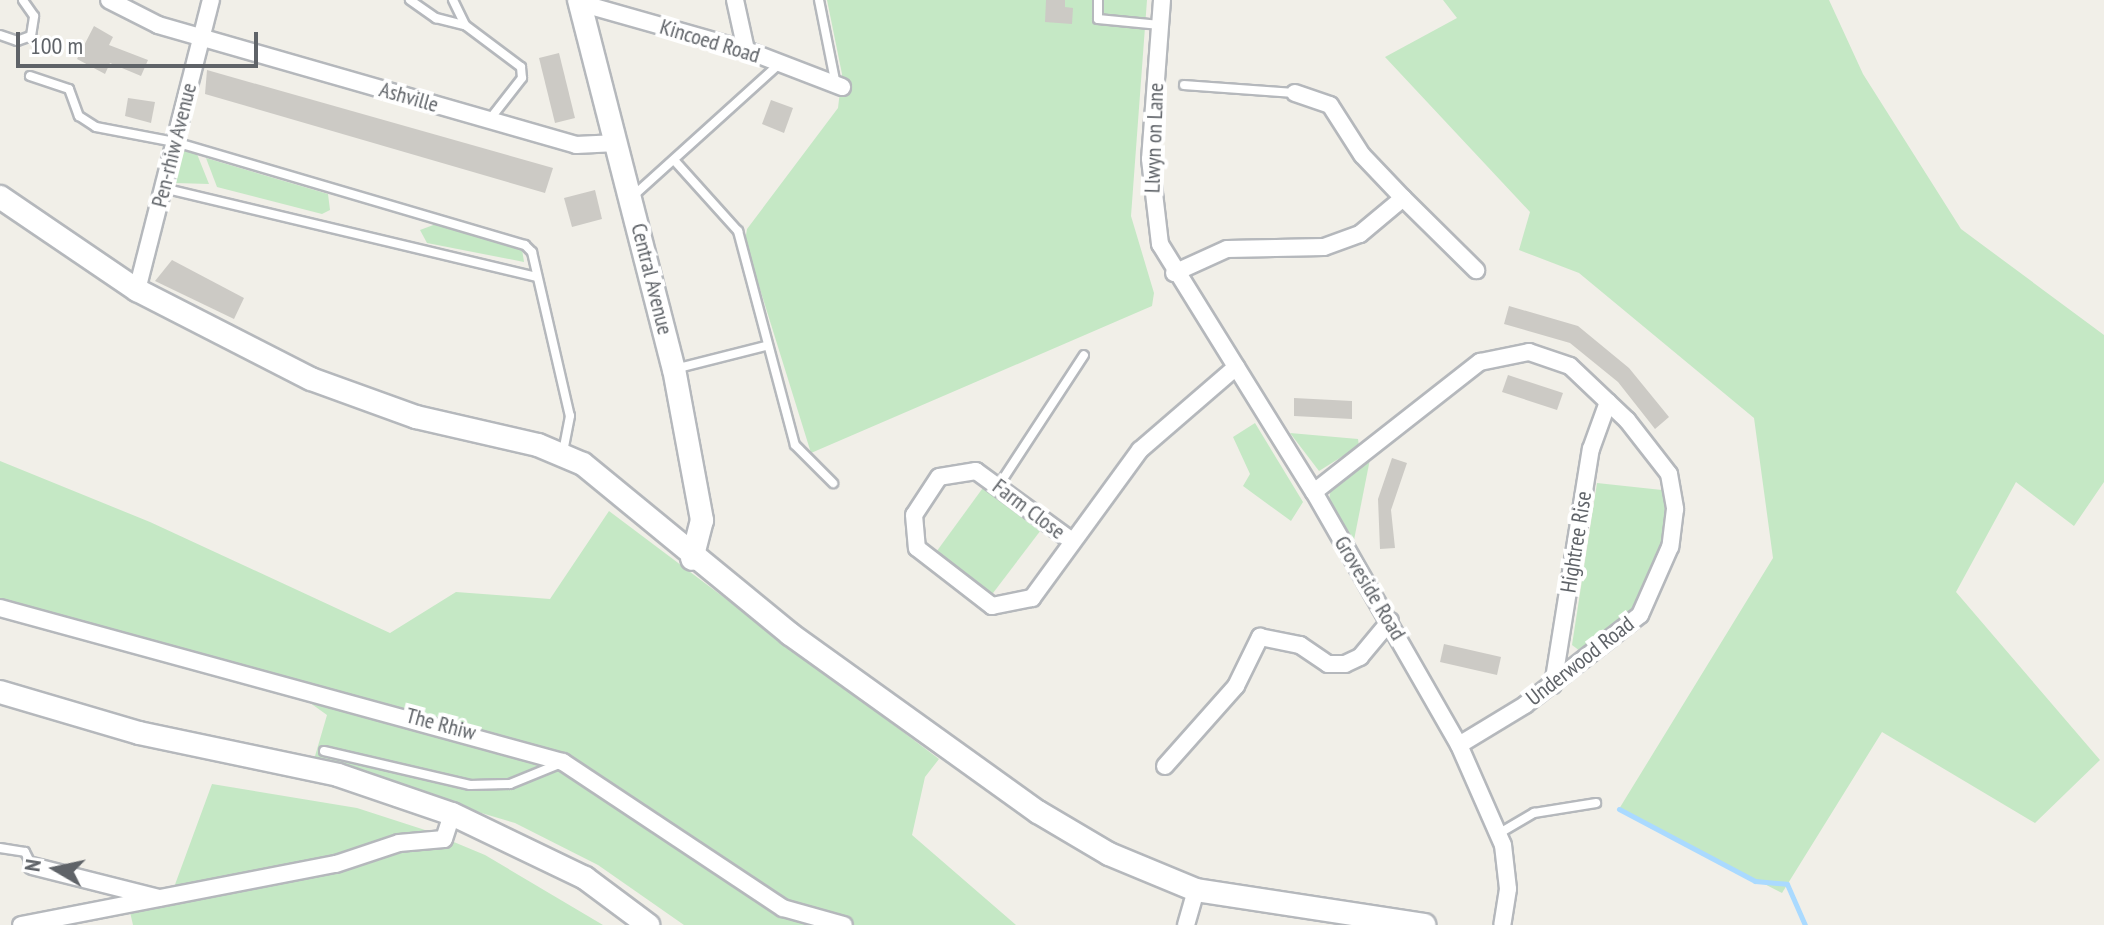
<!DOCTYPE html>
<style>
body{margin:0}
#map{position:relative;width:2104px;height:925px;overflow:hidden;background:#f1efe8;font-family:"PT Sans Narrow",sans-serif}
div>[style]{position:absolute}
[style*='--x']{left:calc(var(--x)*1px);top:calc(var(--y)*1px);width:calc(var(--w)*1px);rotate:calc(var(--a)*1deg)}
.green>*{inset:0;background:#c5e8c5}
.stream>*{height:5px;margin:-2.5px;padding:0 2.5px;transform-origin:2.5px;border-radius:2.5px;background:#aadaff}
.building>*{inset:0;background:#cccac5}
.roads{filter:drop-shadow(2px 0 #b5b8bc) drop-shadow(-2px 0 #b5b8bc) drop-shadow(0 2px #b5b8bc) drop-shadow(0 -2px #b5b8bc)}
.lane>*{height:8px;margin:-4px;padding:0 4px;transform-origin:4px;border-radius:4px;background:#fff}
.street>*{height:16px;margin:-8px;padding:0 8px;transform-origin:8px;border-radius:8px;background:#fff}
.secondary>*{height:22px;margin:-11px;padding:0 11px;transform-origin:11px;border-radius:11px;background:#fff}
span{translate:-50% -50%;white-space:nowrap;text-align:center;line-height:1.15;-webkit-text-stroke:8px #fff;paint-order:stroke}
.street-label{font-size:22px;color:#5f6368}
.north{position:absolute;left:16px;top:829px;width:80px;height:80px;-webkit-text-stroke:6px #fff;paint-order:stroke;rotate:279deg;font-size:22px;font-weight:700;line-height:32px;text-align:center;color:#5f6368}
.north::after{content:'';display:block;margin:auto;width:28px;height:36px;background:#5f6368;clip-path:polygon(50% 0,100% 100%,50% 72%,0 100%)}
.scale{position:absolute;left:16px;top:32px;width:242px;height:36px;box-sizing:border-box;border:4px solid #5f6368;border-top:0;padding-left:10px;font-size:24px;line-height:28px;white-space:nowrap;color:#5f6368;-webkit-text-stroke:6px #fff;paint-order:stroke}
</style>
<div id="map">
<div class="green">
<i style="clip-path:polygon(827px 0,1147px 0,1131px 216px,1154px 293px,1152px 306px,811px 453px,745px 241px,747px 229px,838px 108px,842px 74px)"></i>
<i style="clip-path:polygon(1443px 0,1829px 0,1863px 74px,1961px 229px,2104px 335px,2104px 482px,2074px 526px,2016px 482px,1956px 592px,2100px 760px,2035px 823px,1882px 732px,1782px 893px,1619px 809px,1773px 558px,1754px 418px,1579px 273px,1519px 250px,1530px 212px,1385px 57px,1457px 18px)"></i>
<i style="clip-path:polygon(184px 151px,197px 154px,209px 184px,175px 183px)"></i>
<i style="clip-path:polygon(206px 158px,328px 194px,330px 210px,322px 214px,217px 187px)"></i>
<i style="clip-path:polygon(436px 224px,522px 249px,524px 262px,427px 243px,420px 230px)"></i>
<i style="clip-path:polygon(1255px 423px,1303px 502px,1291px 521px,1243px 486px,1250px 474px,1233px 437px)"></i>
<i style="clip-path:polygon(1290px 433px,1358px 439px,1359px 446px,1319px 471px)"></i>
<i style="clip-path:polygon(1371px 454px,1354px 540px,1329px 500px,1331px 488px)"></i>
<i style="clip-path:polygon(0 461px,150px 522px,390px 633px,456px 592px,550px 599px,609px 511px,939px 759px,925px 777px,912px 835px,1016px 925px,684px 925px,598px 865px,515px 823px,313px 763px,327px 715px,299px 695px,0 615px)"></i>
<i style="clip-path:polygon(1597px 483px,1662px 490px,1668px 516px,1660px 560px,1629px 614px,1580px 651px,1572px 645px)"></i>
<i style="clip-path:polygon(985px 485px,1044px 526px,990px 597px,934px 555px)"></i>
<i style="clip-path:polygon(212px 784px,357px 808px,425px 830px,485px 855px,603px 925px,133px 925px,127px 899px,173px 890px)"></i>
</div>
<div class="stream">
<i style="--x:1619;--y:809;--w:154;--a:27.9"></i>
<i style="--x:1755;--y:881;--w:32;--a:5"></i>
<i style="--x:1787;--y:884;--w:45;--a:66.3"></i>
</div>
<div class="building">
<i style="clip-path:polygon(1046px 0,1065px 0,1065px 7px,1073px 8px,1072px 24px,1045px 22px)"></i>
<i style="clip-path:polygon(94px 26px,113px 37px,109px 45px,148px 60px,141px 76px,110px 63px,105px 74px,77px 59px)"></i>
<i style="clip-path:polygon(559px 53px,575px 118px,555px 123px,539px 58px)"></i>
<i style="clip-path:polygon(207px 70px,553px 168px,545px 193px,205px 94px)"></i>
<i style="clip-path:polygon(128px 98px,155px 102px,151px 123px,125px 116px)"></i>
<i style="clip-path:polygon(771px 100px,793px 108px,784px 133px,762px 124px)"></i>
<i style="clip-path:polygon(595px 190px,602px 219px,572px 227px,564px 198px)"></i>
<i style="clip-path:polygon(172px 260px,244px 298px,234px 319px,155px 281px)"></i>
<i style="clip-path:polygon(1509px 306px,1578px 326px,1629px 368px,1669px 417px,1655px 429px,1618px 382px,1570px 343px,1504px 324px)"></i>
<i style="clip-path:polygon(1508px 375px,1563px 393px,1557px 410px,1502px 392px)"></i>
<i style="clip-path:polygon(1294px 398px,1352px 401px,1352px 419px,1294px 416px)"></i>
<i style="clip-path:polygon(1392px 458px,1407px 463px,1391px 510px,1395px 548px,1380px 549px,1378px 499px)"></i>
<i style="clip-path:polygon(1444px 644px,1501px 657px,1497px 675px,1440px 662px)"></i>
</div>
<div class="roads">
<div class="lane">
<i style="--x:410;--y:0;--w:32;--a:35"></i>
<i style="--x:436;--y:18;--w:30;--a:14"></i>
<i style="--x:465;--y:25;--w:70;--a:36.9"></i>
<i style="--x:521;--y:67;--w:11;--a:85"></i>
<i style="--x:522;--y:78;--w:52;--a:128"></i>
<i style="--x:453;--y:0;--w:28;--a:64"></i>
<i style="--x:819;--y:0;--w:87;--a:78.7"></i>
<i style="--x:1098;--y:0;--w:19;--a:90"></i>
<i style="--x:1098;--y:19;--w:62;--a:5.5"></i>
<i style="--x:0;--y:35;--w:18;--a:19"></i>
<i style="--x:17;--y:41;--w:15;--a:-20"></i>
<i style="--x:31;--y:36;--w:20;--a:-81"></i>
<i style="--x:34;--y:16;--w:19;--a:-125"></i>
<i style="--x:30;--y:76;--w:41;--a:18.4"></i>
<i style="--x:69;--y:89;--w:29;--a:70"></i>
<i style="--x:79;--y:116;--w:20;--a:33"></i>
<i style="--x:96;--y:127;--w:80;--a:10.8"></i>
<i style="--x:175;--y:142;--w:365;--a:16.4"></i>
<i style="--x:525;--y:245;--w:10;--a:45"></i>
<i style="--x:532;--y:252;--w:168;--a:77"></i>
<i style="--x:570;--y:416;--w:37;--a:101"></i>
<i style="--x:1184;--y:85;--w:110;--a:4.2"></i>
<i style="--x:674;--y:160;--w:96;--a:48"></i>
<i style="--x:738;--y:231;--w:221;--a:75.1"></i>
<i style="--x:795;--y:445;--w:54;--a:45"></i>
<i style="--x:163;--y:188;--w:384;--a:13.4"></i>
<i style="--x:632;--y:197;--w:198;--a:-42.1"></i>
<i style="--x:675;--y:369;--w:94;--a:-14.2"></i>
<i style="--x:999;--y:485;--w:155;--a:-56.8"></i>
<i style="--x:324;--y:751;--w:150;--a:13.1"></i>
<i style="--x:470;--y:785;--w:40;--a:-1.4"></i>
<i style="--x:510;--y:784;--w:53;--a:-22.2"></i>
<i style="--x:1498;--y:834;--w:42;--a:-30.3"></i>
<i style="--x:1534;--y:813;--w:63;--a:-9.2"></i>
<i style="--x:0;--y:848;--w:25;--a:9"></i>
<i style="--x:25;--y:852;--w:16;--a:63"></i>
</div>
<div class="street">
<i style="--x:109;--y:0;--w:55;--a:27"></i>
<i style="--x:158;--y:25;--w:435;--a:16"></i>
<i style="--x:576;--y:145;--w:41;--a:-2.8"></i>
<i style="--x:585;--y:0;--w:6;--a:149"></i>
<i style="--x:580;--y:3;--w:173;--a:15.8"></i>
<i style="--x:746;--y:50;--w:103;--a:21.1"></i>
<i style="--x:735;--y:0;--w:51;--a:77.6"></i>
<i style="--x:1162;--y:0;--w:159;--a:94.3"></i>
<i style="--x:1150;--y:159;--w:86;--a:83.3"></i>
<i style="--x:1160;--y:244;--w:292;--a:58.2"></i>
<i style="--x:1314;--y:492;--w:292;--a:60.2"></i>
<i style="--x:1459;--y:745;--w:109;--a:66.3"></i>
<i style="--x:1503;--y:845;--w:44;--a:83.5"></i>
<i style="--x:1508;--y:889;--w:36;--a:99"></i>
<i style="--x:1403;--y:198;--w:103;--a:44.6"></i>
<i style="--x:1174;--y:273;--w:58;--a:-24.4"></i>
<i style="--x:1227;--y:249;--w:97;--a:-1.2"></i>
<i style="--x:1324;--y:247;--w:38;--a:-20"></i>
<i style="--x:1360;--y:234;--w:56;--a:-39.9"></i>
<i style="--x:1403;--y:198;--w:59;--a:-133.6"></i>
<i style="--x:1362;--y:155;--w:59;--a:-122.6"></i>
<i style="--x:1330;--y:105;--w:37;--a:-161"></i>
<i style="--x:137;--y:290;--w:299;--a:-75.7"></i>
<i style="--x:1314;--y:492;--w:211;--a:-38.1"></i>
<i style="--x:1480;--y:362;--w:50;--a:-11.5"></i>
<i style="--x:1529;--y:352;--w:43;--a:18.9"></i>
<i style="--x:1570;--y:366;--w:79;--a:43.5"></i>
<i style="--x:1627;--y:420;--w:68;--a:52.1"></i>
<i style="--x:1669;--y:474;--w:36;--a:80"></i>
<i style="--x:1675;--y:509;--w:38;--a:97"></i>
<i style="--x:1670;--y:547;--w:74;--a:113.8"></i>
<i style="--x:1640;--y:615;--w:146;--a:142"></i>
<i style="--x:1525;--y:705;--w:77;--a:148.8"></i>
<i style="--x:1072;--y:541;--w:119;--a:-143.9"></i>
<i style="--x:976;--y:471;--w:37;--a:171"></i>
<i style="--x:939;--y:477;--w:45;--a:123.3"></i>
<i style="--x:914;--y:515;--w:33;--a:85"></i>
<i style="--x:917;--y:548;--w:95;--a:37.7"></i>
<i style="--x:992;--y:606;--w:41;--a:-11.3"></i>
<i style="--x:1032;--y:598;--w:183;--a:-53.9"></i>
<i style="--x:1140;--y:450;--w:127;--a:-40.8"></i>
<i style="--x:0;--y:608;--w:584;--a:15.3"></i>
<i style="--x:563;--y:762;--w:264;--a:33.6"></i>
<i style="--x:783;--y:908;--w:63;--a:15.6"></i>
<i style="--x:1553;--y:685;--w:239;--a:-80.9"></i>
<i style="--x:1591;--y:449;--w:50;--a:-70.1"></i>
<i style="--x:1165;--y:766;--w:107;--a:-48.4"></i>
<i style="--x:1236;--y:686;--w:55;--a:-63.9"></i>
<i style="--x:1260;--y:637;--w:41;--a:11.3"></i>
<i style="--x:1300;--y:645;--w:34;--a:34"></i>
<i style="--x:1328;--y:664;--w:17;--a:0"></i>
<i style="--x:1345;--y:664;--w:17;--a:-25"></i>
<i style="--x:1360;--y:657;--w:47;--a:-50.2"></i>
<i style="--x:32;--y:866;--w:131;--a:14.1"></i>
<i style="--x:21;--y:925;--w:321;--a:-11"></i>
<i style="--x:336;--y:864;--w:66;--a:-18.4"></i>
<i style="--x:399;--y:843;--w:45;--a:-5.1"></i>
<i style="--x:444;--y:839;--w:26;--a:-72"></i>
<i style="--x:1186;--y:925;--w:36;--a:-74"></i>
</div>
<div class="secondary">
<i style="--x:579;--y:0;--w:381;--a:75.6"></i>
<i style="--x:674;--y:369;--w:154;--a:79.5"></i>
<i style="--x:702;--y:520;--w:40;--a:104.4"></i>
<i style="--x:0;--y:197;--w:166;--a:34.2"></i>
<i style="--x:137;--y:290;--w:195;--a:27.1"></i>
<i style="--x:311;--y:379;--w:112;--a:19.9"></i>
<i style="--x:416;--y:417;--w:125;--a:12.9"></i>
<i style="--x:538;--y:445;--w:49;--a:22.9"></i>
<i style="--x:583;--y:464;--w:268;--a:39.4"></i>
<i style="--x:790;--y:634;--w:305;--a:35.7"></i>
<i style="--x:1038;--y:812;--w:82;--a:30.6"></i>
<i style="--x:1109;--y:854;--w:94;--a:22.5"></i>
<i style="--x:1196;--y:890;--w:231;--a:8.7"></i>
<i style="--x:0;--y:692;--w:145;--a:16.4"></i>
<i style="--x:139;--y:733;--w:203;--a:11.9"></i>
<i style="--x:338;--y:775;--w:120;--a:18.9"></i>
<i style="--x:452;--y:814;--w:148;--a:25.7"></i>
<i style="--x:585;--y:878;--w:79;--a:36.7"></i>
</div>
</div>
<div class="street-label">
<span style="left:710px;top:41px;rotate:17deg">Kincoed Road</span>
<span style="left:409px;top:97px;rotate:16deg">Ashville</span>
<span style="left:1154px;top:138px;rotate:-88deg">Llwyn on Lane</span>
<span style="left:174px;top:145px;rotate:-76deg">Pen-rhiw Avenue</span>
<span style="left:652px;top:279px;rotate:76deg">Central Avenue</span>
<span style="left:1029px;top:509px;rotate:37deg">Farm Close</span>
<span style="left:1576px;top:542px;rotate:-81deg">Hightree Rise</span>
<span style="left:1370px;top:588px;rotate:59deg">Groveside Road</span>
<span style="left:1580px;top:661px;rotate:-38deg">Underwood Road</span>
<span style="left:441px;top:724px;rotate:15deg">The Rhiw</span>
</div>
<div class="north">N</div>
<div class="scale">100 m</div>
</div>
